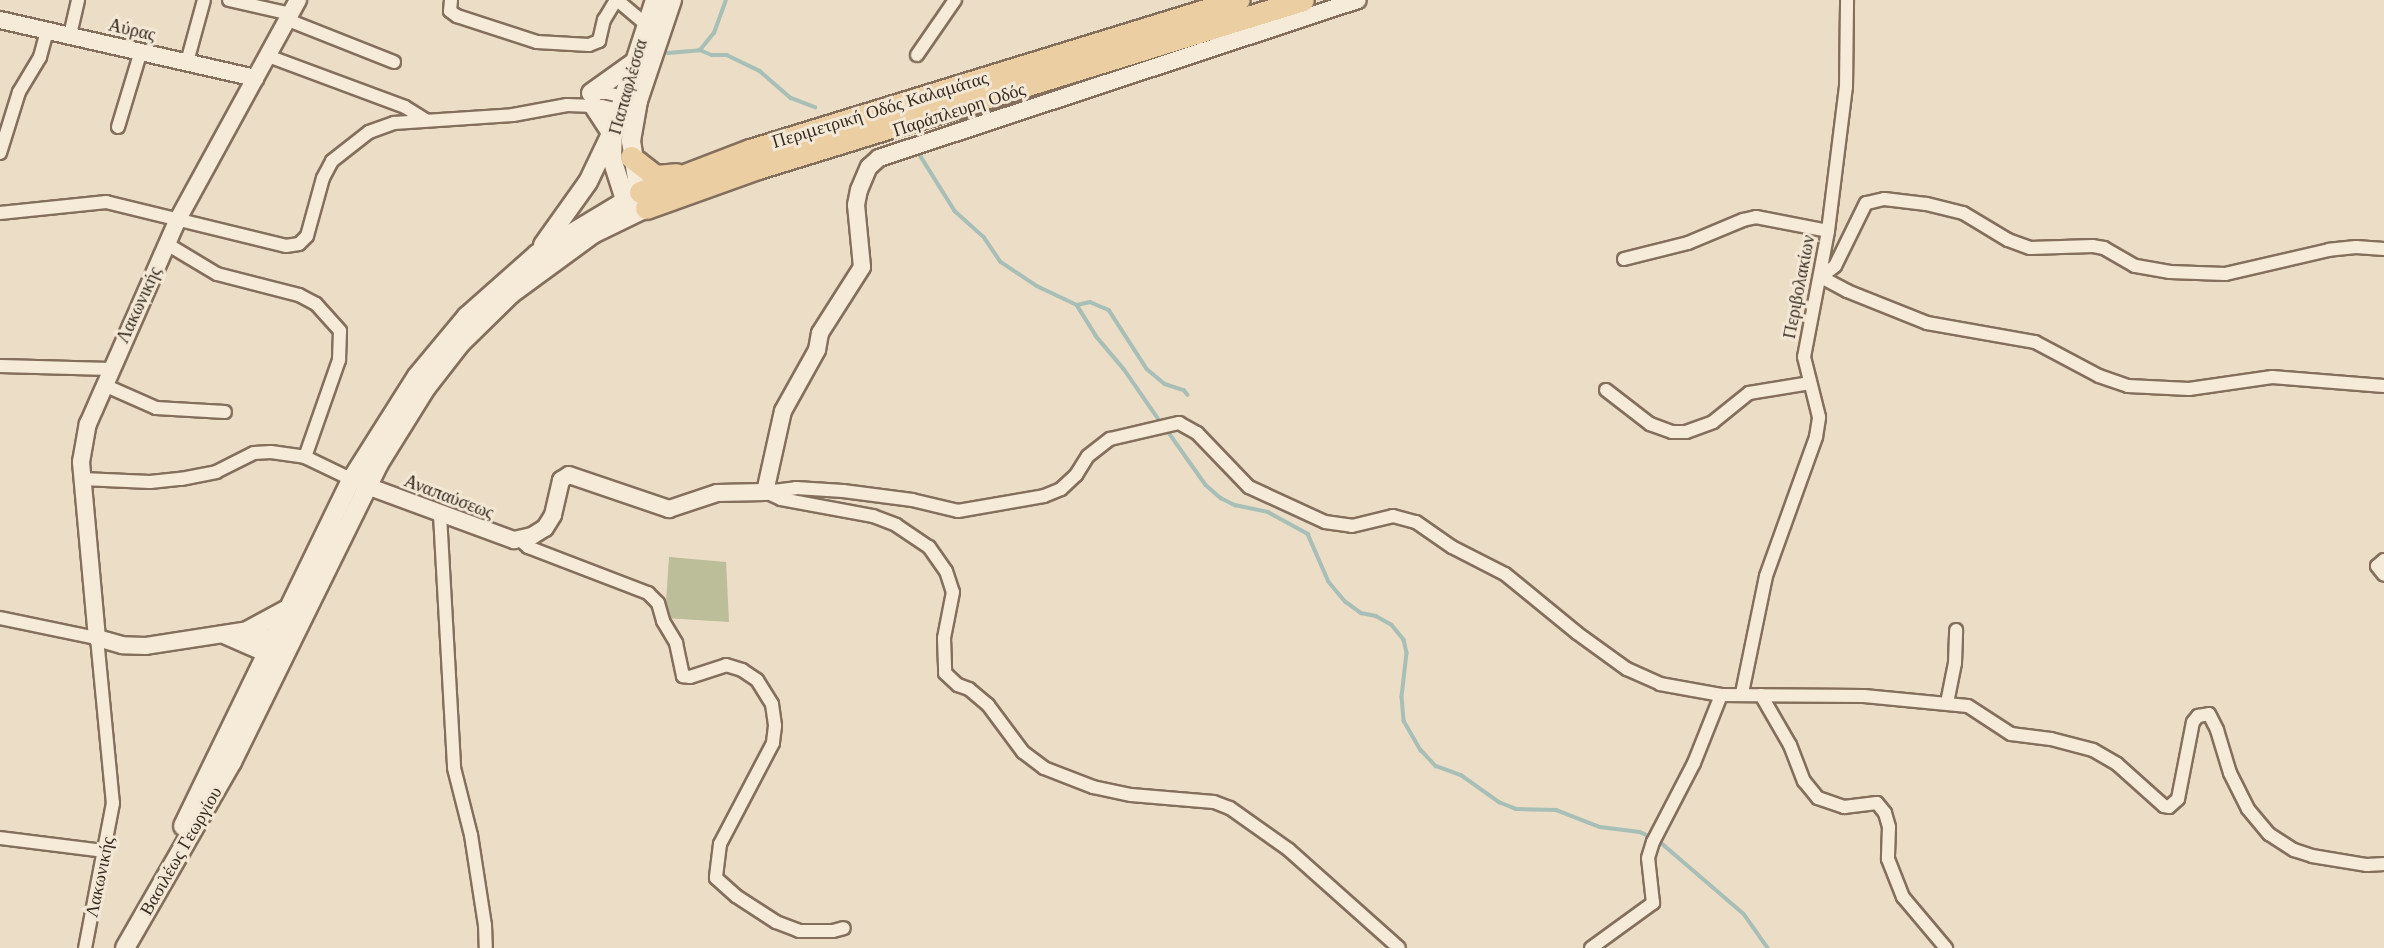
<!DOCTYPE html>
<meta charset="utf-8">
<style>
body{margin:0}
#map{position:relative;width:2384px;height:948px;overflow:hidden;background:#ebddc6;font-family:Lora,serif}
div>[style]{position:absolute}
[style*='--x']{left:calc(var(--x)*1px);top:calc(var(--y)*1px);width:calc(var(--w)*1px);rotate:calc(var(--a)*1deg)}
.cemetery>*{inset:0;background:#bcbd99}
.stream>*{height:3.5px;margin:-1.75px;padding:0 1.75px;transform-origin:1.75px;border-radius:1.75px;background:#a7bfb6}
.roads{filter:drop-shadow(2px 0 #846f5d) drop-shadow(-2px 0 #846f5d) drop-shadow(0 2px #846f5d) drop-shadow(0 -2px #846f5d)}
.minor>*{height:12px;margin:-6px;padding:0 6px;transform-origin:6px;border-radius:6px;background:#f6ebd9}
.tertiary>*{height:16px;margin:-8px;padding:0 8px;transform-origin:8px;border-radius:8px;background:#f6ebd9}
.secondary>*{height:18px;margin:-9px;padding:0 9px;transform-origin:9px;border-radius:9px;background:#f6ebd9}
.primary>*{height:21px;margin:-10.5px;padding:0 10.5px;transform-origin:10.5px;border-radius:10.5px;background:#ebcea1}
span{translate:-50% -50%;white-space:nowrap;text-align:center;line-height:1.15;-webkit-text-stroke:6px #f3e8d5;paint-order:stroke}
.street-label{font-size:18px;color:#362920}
</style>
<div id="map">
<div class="cemetery">
<i style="clip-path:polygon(669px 557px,726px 562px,729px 622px,665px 618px)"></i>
</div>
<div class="stream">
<i style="--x:700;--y:50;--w:22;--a:-51"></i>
<i style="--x:714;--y:33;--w:35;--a:-70"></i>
<i style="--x:668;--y:53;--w:32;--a:-5"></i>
<i style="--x:700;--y:50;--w:13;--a:23"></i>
<i style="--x:712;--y:55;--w:15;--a:0"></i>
<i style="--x:727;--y:55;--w:37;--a:26"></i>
<i style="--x:760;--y:71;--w:41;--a:41.1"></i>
<i style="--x:791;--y:98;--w:26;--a:21"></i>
<i style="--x:920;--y:155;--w:66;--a:58"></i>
<i style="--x:955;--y:211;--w:39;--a:42"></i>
<i style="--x:984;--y:237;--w:30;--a:56"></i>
<i style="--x:1001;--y:262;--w:43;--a:33.7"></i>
<i style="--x:1037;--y:286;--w:44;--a:25.4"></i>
<i style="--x:1077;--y:305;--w:36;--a:58"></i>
<i style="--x:1096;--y:336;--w:43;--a:49.7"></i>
<i style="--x:1124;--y:369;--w:67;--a:55.4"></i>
<i style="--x:1077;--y:305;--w:13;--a:-13"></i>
<i style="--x:1090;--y:302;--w:21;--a:23"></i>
<i style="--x:1109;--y:310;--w:70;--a:57.2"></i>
<i style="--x:1147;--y:369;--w:23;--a:40"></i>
<i style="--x:1165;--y:384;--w:20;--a:18"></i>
<i style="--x:1184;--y:390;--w:6;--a:51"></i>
<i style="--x:1167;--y:430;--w:67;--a:54.7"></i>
<i style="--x:1206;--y:485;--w:20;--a:41"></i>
<i style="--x:1221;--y:498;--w:16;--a:27"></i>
<i style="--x:1235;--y:505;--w:34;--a:12"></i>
<i style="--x:1268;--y:512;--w:46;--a:28.8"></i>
<i style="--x:1308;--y:534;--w:52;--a:66.4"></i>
<i style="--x:1329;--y:582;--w:26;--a:50"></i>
<i style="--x:1346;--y:602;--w:19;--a:36"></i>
<i style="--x:1361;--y:613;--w:15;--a:11"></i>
<i style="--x:1376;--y:616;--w:18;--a:29"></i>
<i style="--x:1392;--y:625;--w:19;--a:51"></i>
<i style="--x:1404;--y:640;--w:13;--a:77"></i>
<i style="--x:1407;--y:653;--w:44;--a:96.5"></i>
<i style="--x:1402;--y:697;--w:24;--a:85"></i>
<i style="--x:1404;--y:721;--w:34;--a:60"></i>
<i style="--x:1421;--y:750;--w:22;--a:47"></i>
<i style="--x:1436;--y:766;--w:27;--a:20"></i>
<i style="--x:1461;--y:775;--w:47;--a:35.4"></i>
<i style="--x:1499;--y:802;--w:18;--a:22"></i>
<i style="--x:1516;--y:809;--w:40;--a:1.4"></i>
<i style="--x:1556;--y:810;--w:47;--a:21.1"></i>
<i style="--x:1600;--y:827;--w:40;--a:7.1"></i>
<i style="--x:1640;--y:832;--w:12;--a:24"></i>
<i style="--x:1658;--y:840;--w:113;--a:40.7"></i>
<i style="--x:1744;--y:914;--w:42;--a:54.8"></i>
</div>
<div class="roads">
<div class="minor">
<i style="--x:229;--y:0;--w:64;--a:12.7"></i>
<i style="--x:451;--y:0;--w:11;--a:95"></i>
<i style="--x:450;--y:11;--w:9;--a:36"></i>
<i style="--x:457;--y:16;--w:84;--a:18"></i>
<i style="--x:537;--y:42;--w:52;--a:3.3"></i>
<i style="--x:589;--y:45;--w:11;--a:-22"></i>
<i style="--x:599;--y:41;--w:22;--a:-77"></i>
<i style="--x:604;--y:20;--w:23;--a:-59"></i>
<i style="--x:617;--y:0;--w:39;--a:40"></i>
<i style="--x:288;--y:20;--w:114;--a:21.6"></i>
<i style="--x:70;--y:35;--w:36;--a:-77"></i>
<i style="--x:917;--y:55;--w:67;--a:-55.4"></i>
<i style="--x:268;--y:56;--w:146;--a:20.4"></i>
<i style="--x:405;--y:107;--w:25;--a:32"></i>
<i style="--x:187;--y:62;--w:64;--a:-74.7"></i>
<i style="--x:591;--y:93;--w:16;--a:0"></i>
<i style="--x:607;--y:93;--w:25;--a:14"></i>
<i style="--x:118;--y:127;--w:79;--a:-73.2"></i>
<i style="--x:0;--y:153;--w:64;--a:-72.7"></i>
<i style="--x:19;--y:92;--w:41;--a:-59"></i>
<i style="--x:40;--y:57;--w:28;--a:-75"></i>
<i style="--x:0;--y:213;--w:107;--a:-5.9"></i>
<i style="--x:106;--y:202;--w:185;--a:13.7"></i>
<i style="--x:286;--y:246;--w:13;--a:-9"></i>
<i style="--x:299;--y:244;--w:11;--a:-45"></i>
<i style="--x:307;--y:236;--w:60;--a:-74.6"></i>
<i style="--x:323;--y:178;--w:19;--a:-62"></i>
<i style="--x:332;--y:161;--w:47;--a:-38.1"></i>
<i style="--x:369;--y:132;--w:27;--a:-20"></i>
<i style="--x:394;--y:123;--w:119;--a:-3.8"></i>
<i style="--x:513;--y:115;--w:55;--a:-10.5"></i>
<i style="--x:567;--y:105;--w:35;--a:2"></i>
<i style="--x:602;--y:106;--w:27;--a:13"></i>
<i style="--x:167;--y:244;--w:58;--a:31"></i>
<i style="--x:217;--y:274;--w:85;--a:14.4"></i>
<i style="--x:299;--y:295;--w:19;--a:28"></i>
<i style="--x:316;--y:304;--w:36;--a:48"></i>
<i style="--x:340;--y:331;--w:29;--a:92"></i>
<i style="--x:339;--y:360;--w:103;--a:109.3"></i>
<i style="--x:2384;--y:249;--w:28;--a:-176"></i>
<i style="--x:2356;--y:247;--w:27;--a:174"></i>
<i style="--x:2329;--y:250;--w:107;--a:167"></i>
<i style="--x:2225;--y:274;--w:55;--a:-177.9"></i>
<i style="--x:2170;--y:272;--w:36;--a:-170"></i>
<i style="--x:2135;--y:266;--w:36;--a:-150"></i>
<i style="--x:2104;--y:248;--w:11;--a:-170"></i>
<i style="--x:2093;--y:246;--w:63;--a:178.2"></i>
<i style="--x:2030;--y:248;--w:23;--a:-160"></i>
<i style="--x:2008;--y:240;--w:52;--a:-149"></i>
<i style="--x:1963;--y:213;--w:38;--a:-166"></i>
<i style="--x:1926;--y:204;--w:42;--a:-173.2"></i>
<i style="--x:1884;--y:199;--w:18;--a:167"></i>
<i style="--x:1866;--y:203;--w:70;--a:116.2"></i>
<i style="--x:1835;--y:266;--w:18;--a:142"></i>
<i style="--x:1821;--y:277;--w:30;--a:28"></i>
<i style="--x:1847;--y:291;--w:86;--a:21.8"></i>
<i style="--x:1927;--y:323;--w:110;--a:10"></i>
<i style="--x:2035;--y:342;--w:72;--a:28"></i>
<i style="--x:2099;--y:376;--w:31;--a:19"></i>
<i style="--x:2128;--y:386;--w:61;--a:2.8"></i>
<i style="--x:2189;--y:389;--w:84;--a:-8.2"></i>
<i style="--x:2272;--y:377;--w:112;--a:4.6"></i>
<i style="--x:1624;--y:259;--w:66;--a:-14"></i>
<i style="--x:1688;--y:243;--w:60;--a:-22.7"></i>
<i style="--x:1743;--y:220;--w:13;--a:-13"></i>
<i style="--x:1756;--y:217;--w:73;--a:11"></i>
<i style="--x:0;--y:366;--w:110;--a:1.6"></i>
<i style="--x:104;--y:385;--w:57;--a:23.9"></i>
<i style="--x:156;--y:408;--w:69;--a:3.3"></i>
<i style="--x:1606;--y:390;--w:56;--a:37.7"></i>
<i style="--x:1650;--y:424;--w:23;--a:20"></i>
<i style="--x:1672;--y:432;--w:14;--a:0"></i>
<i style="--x:1686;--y:432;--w:29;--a:-20"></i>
<i style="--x:1713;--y:422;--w:46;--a:-38.9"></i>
<i style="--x:1749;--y:393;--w:62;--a:-9.3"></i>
<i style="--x:82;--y:479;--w:68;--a:2.5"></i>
<i style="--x:150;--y:482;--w:31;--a:-6"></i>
<i style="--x:181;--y:479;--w:36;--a:-11"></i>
<i style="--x:216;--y:472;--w:42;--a:-26.6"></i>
<i style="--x:254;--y:453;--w:17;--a:-3"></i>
<i style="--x:271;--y:452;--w:34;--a:8"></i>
<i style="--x:305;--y:457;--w:58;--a:25.7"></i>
<i style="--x:765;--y:492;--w:31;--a:-7"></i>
<i style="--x:796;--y:488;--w:47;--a:3.7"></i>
<i style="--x:843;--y:491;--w:70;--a:7.4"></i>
<i style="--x:912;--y:500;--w:47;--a:13.4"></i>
<i style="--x:958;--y:511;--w:87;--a:-9.9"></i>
<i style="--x:1044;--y:496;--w:18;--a:-22"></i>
<i style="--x:1061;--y:489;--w:21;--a:-43"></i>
<i style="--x:1076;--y:475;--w:22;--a:-58"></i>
<i style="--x:1088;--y:456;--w:28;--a:-38"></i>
<i style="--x:1110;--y:439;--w:71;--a:-13.1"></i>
<i style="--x:1179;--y:423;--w:21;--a:29"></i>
<i style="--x:1197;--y:433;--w:75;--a:46.1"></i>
<i style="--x:1249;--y:487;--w:84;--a:24.7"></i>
<i style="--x:1325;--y:522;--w:27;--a:8"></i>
<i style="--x:1352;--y:526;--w:42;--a:-13.7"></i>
<i style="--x:1393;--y:516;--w:24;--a:15"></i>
<i style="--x:1416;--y:522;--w:44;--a:34.8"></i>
<i style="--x:1452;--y:547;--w:59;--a:27"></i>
<i style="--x:1505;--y:574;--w:93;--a:39.3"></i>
<i style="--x:1577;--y:633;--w:62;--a:35.8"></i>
<i style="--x:1627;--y:669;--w:36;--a:24"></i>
<i style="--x:1660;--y:684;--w:62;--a:10.2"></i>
<i style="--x:1721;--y:695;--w:143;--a:0.4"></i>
<i style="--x:1864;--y:696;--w:104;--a:5.5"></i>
<i style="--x:1968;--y:706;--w:51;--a:33.1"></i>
<i style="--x:2011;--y:734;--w:40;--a:7.1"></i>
<i style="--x:2051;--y:739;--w:43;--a:14.7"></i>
<i style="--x:2093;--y:750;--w:28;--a:30"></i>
<i style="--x:2117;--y:764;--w:63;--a:41.8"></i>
<i style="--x:2164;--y:806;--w:5;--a:11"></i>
<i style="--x:2169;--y:807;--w:12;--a:-42"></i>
<i style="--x:2178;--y:799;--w:78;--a:-79"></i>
<i style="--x:2193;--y:722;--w:8;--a:-50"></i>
<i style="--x:2198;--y:716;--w:11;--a:-10"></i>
<i style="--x:2209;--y:714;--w:18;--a:63"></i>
<i style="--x:2217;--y:730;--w:45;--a:73.2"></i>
<i style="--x:2230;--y:773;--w:40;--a:63.4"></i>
<i style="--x:2248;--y:809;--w:33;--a:50"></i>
<i style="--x:2269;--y:834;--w:30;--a:33"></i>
<i style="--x:2294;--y:850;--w:19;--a:18"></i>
<i style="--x:2312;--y:856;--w:56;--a:9.3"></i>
<i style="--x:2367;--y:865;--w:17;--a:-3"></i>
<i style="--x:768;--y:493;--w:14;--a:25"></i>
<i style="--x:781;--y:499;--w:94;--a:10.5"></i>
<i style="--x:873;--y:516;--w:25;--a:21"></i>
<i style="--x:896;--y:525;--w:40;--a:34"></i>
<i style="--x:929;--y:547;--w:29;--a:55"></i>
<i style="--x:946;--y:571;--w:22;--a:72"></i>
<i style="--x:953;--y:592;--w:47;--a:101.1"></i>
<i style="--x:944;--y:638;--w:35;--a:88"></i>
<i style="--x:945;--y:673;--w:18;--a:43"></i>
<i style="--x:958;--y:685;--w:12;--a:20"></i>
<i style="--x:969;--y:689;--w:25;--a:40"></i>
<i style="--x:988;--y:705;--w:59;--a:53.3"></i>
<i style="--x:1023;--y:752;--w:26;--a:37"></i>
<i style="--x:1044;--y:768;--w:53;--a:21.2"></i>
<i style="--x:1093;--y:787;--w:39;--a:12"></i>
<i style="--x:1131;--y:795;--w:83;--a:4.8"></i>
<i style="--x:1214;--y:802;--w:17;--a:21"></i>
<i style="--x:1230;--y:808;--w:72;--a:35.4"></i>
<i style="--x:1289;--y:850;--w:147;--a:41.7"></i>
<i style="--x:440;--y:515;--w:253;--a:86.8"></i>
<i style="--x:454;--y:768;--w:69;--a:75.8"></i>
<i style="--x:471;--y:835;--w:91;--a:81.2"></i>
<i style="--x:485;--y:925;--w:23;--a:88"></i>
<i style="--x:520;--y:540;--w:11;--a:41"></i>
<i style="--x:528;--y:547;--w:129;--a:21"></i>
<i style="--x:648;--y:593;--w:14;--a:45"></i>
<i style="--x:658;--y:603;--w:19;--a:74"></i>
<i style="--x:663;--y:621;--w:26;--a:59"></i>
<i style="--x:676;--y:643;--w:34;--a:78"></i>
<i style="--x:683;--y:676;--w:7;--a:8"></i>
<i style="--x:690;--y:677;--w:38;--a:-18"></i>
<i style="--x:726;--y:665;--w:17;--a:17"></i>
<i style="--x:742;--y:670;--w:18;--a:34"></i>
<i style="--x:757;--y:680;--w:28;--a:58"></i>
<i style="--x:772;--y:704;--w:22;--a:82"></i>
<i style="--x:775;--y:726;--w:17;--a:97"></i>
<i style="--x:773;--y:743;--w:114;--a:117.7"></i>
<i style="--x:720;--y:844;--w:34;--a:97"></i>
<i style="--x:716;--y:878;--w:27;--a:42"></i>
<i style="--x:736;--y:896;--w:48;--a:33"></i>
<i style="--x:776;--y:922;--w:25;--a:21"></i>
<i style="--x:799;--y:931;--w:34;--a:0"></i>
<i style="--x:833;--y:931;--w:11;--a:-15"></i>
<i style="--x:2384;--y:560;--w:9;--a:139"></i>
<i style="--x:2377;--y:566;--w:11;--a:52"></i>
<i style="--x:0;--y:618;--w:99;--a:11.7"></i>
<i style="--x:97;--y:638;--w:166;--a:84.5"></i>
<i style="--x:113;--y:803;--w:148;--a:100.9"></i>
<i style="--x:1742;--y:693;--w:119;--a:-78.4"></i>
<i style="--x:1766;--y:576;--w:148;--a:-70.2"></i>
<i style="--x:1816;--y:437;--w:20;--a:-81"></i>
<i style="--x:1819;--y:417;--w:62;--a:-104"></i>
<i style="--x:1804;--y:357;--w:128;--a:-79.2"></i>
<i style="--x:1828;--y:231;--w:145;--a:-82.9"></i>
<i style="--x:1846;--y:87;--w:87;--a:-89.3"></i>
<i style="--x:1761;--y:695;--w:58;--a:59.9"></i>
<i style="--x:1790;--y:745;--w:39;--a:69"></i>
<i style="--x:1804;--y:781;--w:22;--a:51"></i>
<i style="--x:1818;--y:798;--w:28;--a:19"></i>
<i style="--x:1844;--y:807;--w:33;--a:-7"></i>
<i style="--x:1877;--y:803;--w:13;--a:51"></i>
<i style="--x:1885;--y:813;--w:15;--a:74"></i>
<i style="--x:1889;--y:827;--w:32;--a:92"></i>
<i style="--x:1888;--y:859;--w:41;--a:68.5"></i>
<i style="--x:1903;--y:897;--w:67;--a:49.9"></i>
<i style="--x:1947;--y:703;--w:41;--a:-78.7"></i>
<i style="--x:1955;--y:663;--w:33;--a:-88"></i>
<i style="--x:0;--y:838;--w:106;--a:7.1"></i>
<i style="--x:1591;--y:948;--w:77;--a:-36"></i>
<i style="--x:1653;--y:903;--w:45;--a:-96.3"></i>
<i style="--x:1648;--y:858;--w:17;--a:-73"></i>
<i style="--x:1653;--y:842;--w:89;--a:-62.6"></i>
<i style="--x:1694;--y:763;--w:73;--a:-68.3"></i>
</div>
<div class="tertiary">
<i style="--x:0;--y:20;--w:262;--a:12.8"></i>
<i style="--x:367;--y:486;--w:157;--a:20.2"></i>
<i style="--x:514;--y:540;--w:18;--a:-13"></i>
<i style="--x:532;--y:536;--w:15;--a:-32"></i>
<i style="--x:545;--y:528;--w:15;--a:-58"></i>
<i style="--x:553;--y:515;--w:36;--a:-77"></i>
<i style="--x:561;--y:480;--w:9;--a:-32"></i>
<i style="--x:569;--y:475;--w:106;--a:18.8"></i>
<i style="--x:669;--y:509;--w:51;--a:-18.4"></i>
<i style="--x:717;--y:493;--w:48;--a:-1.2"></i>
<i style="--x:765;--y:492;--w:83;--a:-77.5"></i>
<i style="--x:783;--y:411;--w:70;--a:-60.9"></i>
<i style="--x:817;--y:350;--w:17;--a:-80"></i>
<i style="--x:820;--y:333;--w:78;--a:-57.5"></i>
<i style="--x:862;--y:267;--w:62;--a:-95.5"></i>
<i style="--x:856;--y:205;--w:15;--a:-79"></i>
<i style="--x:859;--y:190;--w:25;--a:-67"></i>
<i style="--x:869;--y:167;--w:13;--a:-42"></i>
<i style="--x:879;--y:158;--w:504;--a:-18.26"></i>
<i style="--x:226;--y:636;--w:58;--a:23.5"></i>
<i style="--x:284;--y:646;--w:38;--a:-155"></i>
<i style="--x:249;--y:630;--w:104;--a:171.2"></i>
<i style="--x:146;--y:646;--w:24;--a:-178"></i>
<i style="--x:122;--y:645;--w:26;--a:-164"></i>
<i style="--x:97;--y:638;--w:177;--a:-95.2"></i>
<i style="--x:81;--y:462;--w:39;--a:-80"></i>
<i style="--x:88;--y:424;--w:222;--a:-66.3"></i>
<i style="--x:177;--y:221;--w:252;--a:-61.3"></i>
</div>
<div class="secondary">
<i style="--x:591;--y:93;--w:55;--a:-35.4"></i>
<i style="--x:593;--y:105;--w:33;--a:57"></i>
<i style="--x:628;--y:209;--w:52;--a:-107.7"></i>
<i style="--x:612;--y:159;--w:29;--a:-88"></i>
<i style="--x:613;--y:130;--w:137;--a:-72.1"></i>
<i style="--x:543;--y:245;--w:77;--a:-54.5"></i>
<i style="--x:588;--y:182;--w:49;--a:-64.5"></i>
<i style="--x:249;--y:630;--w:42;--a:-28.4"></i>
<i style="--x:183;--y:826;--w:385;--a:-64.1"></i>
<i style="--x:351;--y:480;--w:123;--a:-57.6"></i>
<i style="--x:417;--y:376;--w:78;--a:-50.2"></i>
<i style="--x:467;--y:316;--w:94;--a:-41.5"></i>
<i style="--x:537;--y:254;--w:120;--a:-31"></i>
<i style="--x:125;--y:948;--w:215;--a:-60.1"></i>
<i style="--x:232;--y:762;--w:331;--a:-63.8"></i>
<i style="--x:378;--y:465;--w:91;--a:-58.1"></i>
<i style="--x:426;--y:388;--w:57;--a:-52.1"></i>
<i style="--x:461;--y:343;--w:70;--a:-44.4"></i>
<i style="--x:511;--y:294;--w:102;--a:-36.2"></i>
<i style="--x:593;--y:234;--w:59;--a:-26.1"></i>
<i style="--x:646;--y:208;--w:24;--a:-109"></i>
<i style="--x:638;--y:185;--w:45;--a:-99"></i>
<i style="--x:631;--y:141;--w:41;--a:-80.1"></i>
<i style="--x:638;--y:101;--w:107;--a:-71.4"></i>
</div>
<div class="primary">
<i style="--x:631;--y:157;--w:31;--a:38"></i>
<i style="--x:655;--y:176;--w:21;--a:-5"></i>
<i style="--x:640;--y:192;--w:118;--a:-20.9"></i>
<i style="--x:750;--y:150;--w:511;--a:-17.09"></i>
<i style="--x:646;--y:208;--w:119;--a:-19.7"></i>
<i style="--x:758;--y:168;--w:570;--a:-17.13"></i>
</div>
</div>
<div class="street-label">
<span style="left:132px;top:30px;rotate:13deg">Αύρας</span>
<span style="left:628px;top:87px;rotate:-74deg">Παπαφλέσσα</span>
<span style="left:880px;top:110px;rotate:-17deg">Περιμετρική Οδός Καλαμάτας</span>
<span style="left:959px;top:110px;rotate:-18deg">Παράπλευρη Οδός</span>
<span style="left:1799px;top:287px;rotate:-79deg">Περιβολακίων</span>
<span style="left:139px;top:305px;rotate:-65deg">Λακωνικής</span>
<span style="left:449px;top:497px;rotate:21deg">Αναπαύσεως</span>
<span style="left:181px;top:851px;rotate:-60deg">Βασιλέως Γεωργίου</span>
<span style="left:100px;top:877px;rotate:-78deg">Λακωνικής</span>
</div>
</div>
